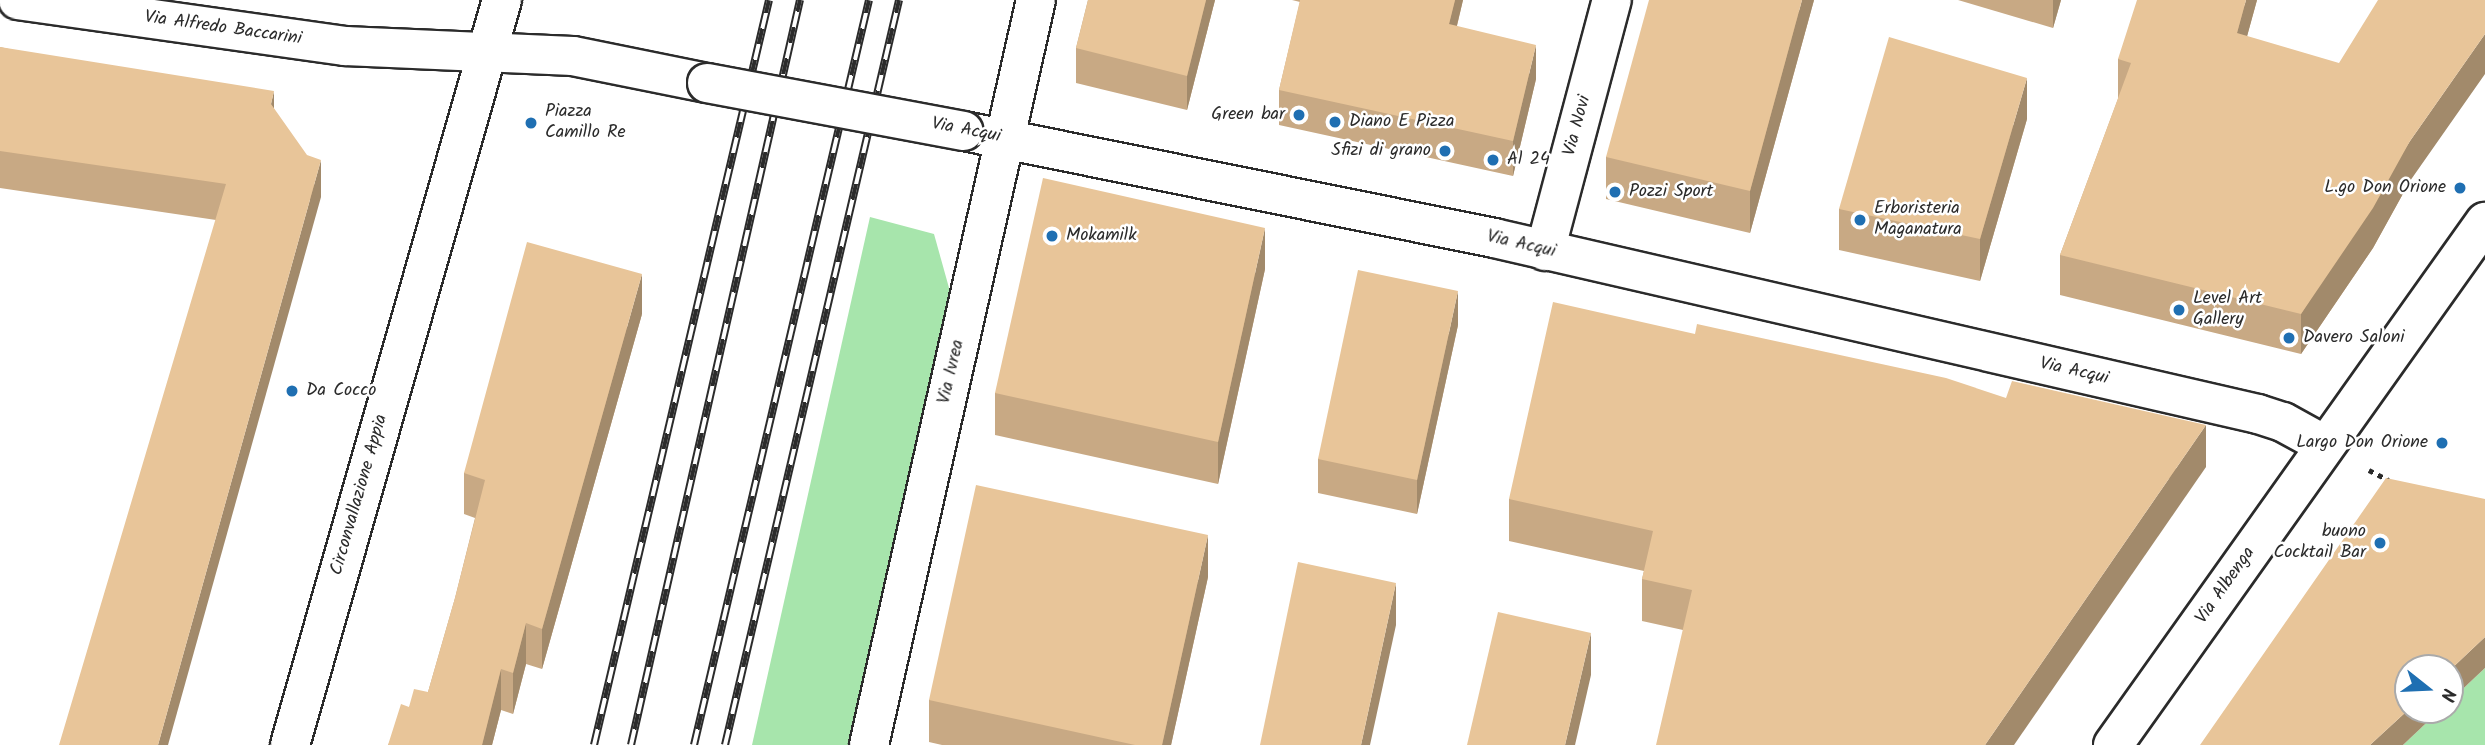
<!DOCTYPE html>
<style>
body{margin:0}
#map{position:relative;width:2485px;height:745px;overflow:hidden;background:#fff;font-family:Kalam,sans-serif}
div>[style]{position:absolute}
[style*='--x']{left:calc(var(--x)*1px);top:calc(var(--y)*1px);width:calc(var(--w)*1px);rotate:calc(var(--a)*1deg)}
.green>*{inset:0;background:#a7e5ac}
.path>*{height:4.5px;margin-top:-2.25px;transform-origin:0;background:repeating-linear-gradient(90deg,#2b2b2b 0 5px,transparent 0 10px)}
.roads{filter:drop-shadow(2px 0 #2b2b2b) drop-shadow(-2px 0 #2b2b2b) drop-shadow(0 2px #2b2b2b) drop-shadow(0 -2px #2b2b2b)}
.minor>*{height:38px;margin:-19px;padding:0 19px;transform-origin:19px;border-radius:19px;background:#fff}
.rail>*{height:8px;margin-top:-4px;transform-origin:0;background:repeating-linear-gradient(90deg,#fff 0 16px,#2b2b2b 0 32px);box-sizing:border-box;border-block:2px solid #2b2b2b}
.bridges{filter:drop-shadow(2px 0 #2b2b2b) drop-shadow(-2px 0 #2b2b2b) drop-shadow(0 2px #2b2b2b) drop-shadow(0 -2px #2b2b2b)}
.minor-bridge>*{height:38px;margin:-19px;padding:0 19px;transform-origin:19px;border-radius:19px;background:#fff}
.wall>*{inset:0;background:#c8a984}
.shaded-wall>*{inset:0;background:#a28a6b}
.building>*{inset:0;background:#e8c599}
.dots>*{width:19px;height:19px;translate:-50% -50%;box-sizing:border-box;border:4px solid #fff;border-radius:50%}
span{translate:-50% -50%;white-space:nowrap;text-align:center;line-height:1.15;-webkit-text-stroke:5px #fff;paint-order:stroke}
.street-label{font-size:18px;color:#2b2b2b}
.poi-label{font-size:18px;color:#2b2b2b}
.left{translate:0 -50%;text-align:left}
.right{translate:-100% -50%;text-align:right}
.north{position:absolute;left:2394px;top:654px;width:70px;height:70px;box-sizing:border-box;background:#fff;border:2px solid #aaa;border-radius:50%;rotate:108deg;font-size:19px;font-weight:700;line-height:28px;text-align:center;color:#2b2b2b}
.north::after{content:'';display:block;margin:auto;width:24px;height:32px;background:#1f6fb2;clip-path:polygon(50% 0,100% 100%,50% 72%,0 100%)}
</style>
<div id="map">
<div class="green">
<i style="clip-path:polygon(870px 217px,934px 234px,951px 295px,922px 427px,850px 745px,752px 745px)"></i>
<i style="clip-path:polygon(2485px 668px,2485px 745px,2403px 745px,2440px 710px,2450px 710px,2450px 701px)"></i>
</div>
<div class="path">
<i style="--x:2369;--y:470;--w:22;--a:27"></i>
</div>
<div class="roads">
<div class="minor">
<i style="--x:18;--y:0;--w:330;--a:8"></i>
<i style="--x:345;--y:46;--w:228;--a:2.5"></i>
<i style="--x:573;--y:56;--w:137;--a:11.4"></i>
<i style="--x:964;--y:131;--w:541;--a:11.41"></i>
<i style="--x:1494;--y:238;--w:784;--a:12.97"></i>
<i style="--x:2258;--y:414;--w:26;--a:18"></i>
<i style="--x:2283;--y:422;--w:48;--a:28.7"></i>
<i style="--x:1545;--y:251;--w:260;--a:-75.1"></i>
<i style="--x:290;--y:745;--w:775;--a:-74.12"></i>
<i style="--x:869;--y:745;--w:763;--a:-77.37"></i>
<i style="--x:2113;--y:745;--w:642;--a:-54.58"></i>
</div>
</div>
<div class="rail">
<i style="--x:594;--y:745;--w:765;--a:-76.78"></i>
<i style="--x:631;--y:745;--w:764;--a:-77.22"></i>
<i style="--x:694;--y:745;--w:765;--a:-76.78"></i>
<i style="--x:725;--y:745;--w:765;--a:-76.85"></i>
</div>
<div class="bridges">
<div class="minor-bridge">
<i style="--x:707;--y:83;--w:261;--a:10.6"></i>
</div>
</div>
<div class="wall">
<i style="clip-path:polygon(1088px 0,1215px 0,1187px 110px,1076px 83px,1076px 48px)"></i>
<i style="clip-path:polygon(1292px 0,1463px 0,1457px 26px,1536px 79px,1513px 176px,1279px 125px,1279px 90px,1300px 2px)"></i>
<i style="clip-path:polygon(1814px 0,1750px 233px,1606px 199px,1606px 157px)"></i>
<i style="clip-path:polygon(1958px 0,2061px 0,2053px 28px)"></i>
<i style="clip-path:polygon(2257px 0,2247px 36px,2410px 181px,2373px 248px,2301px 354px,2060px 295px,2060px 255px,2118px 99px,2118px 59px)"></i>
<i style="clip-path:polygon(0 47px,274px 109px,321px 197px,216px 220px,0 188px)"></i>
<i style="clip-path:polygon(2027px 119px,1980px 281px,1839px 250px,1839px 209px)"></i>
<i style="clip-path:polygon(1265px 269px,1218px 484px,995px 435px,995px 393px)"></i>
<i style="clip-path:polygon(642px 314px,542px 669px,526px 664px,513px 714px,501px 710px,492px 745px,388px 745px,409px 707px,428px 692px,455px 598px,475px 518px,464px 514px,464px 473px)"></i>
<i style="clip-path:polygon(1458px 325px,1417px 514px,1318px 493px,1318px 459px)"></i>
<i style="clip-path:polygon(2206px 467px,1683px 630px,1642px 621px,1642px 579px,1644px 571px,1509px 541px,1509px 499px)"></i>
<i style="clip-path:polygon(1208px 577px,1171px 745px,942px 745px,929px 742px,929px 700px)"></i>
</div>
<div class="shaded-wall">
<i style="clip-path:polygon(1206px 0,1215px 0,1187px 110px,1187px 76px)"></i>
<i style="clip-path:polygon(1455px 0,1463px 0,1449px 58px,1449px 24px)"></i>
<i style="clip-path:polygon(1802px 0,1814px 0,1750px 233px,1750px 191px)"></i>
<i style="clip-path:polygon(2053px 0,2061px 0,2053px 28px)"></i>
<i style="clip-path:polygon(2246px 0,2257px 0,2237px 73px,2237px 33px)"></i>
<i style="clip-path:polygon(2485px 34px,2485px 74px,2410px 181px,2373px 248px,2301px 354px,2301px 314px,2410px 141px)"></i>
<i style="clip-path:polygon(1536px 45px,1536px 79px,1513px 176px,1513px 141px)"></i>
<i style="clip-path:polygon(2027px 78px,2027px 119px,1980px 281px,1980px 239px)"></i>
<i style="clip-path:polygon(274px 91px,274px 128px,271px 104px)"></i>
<i style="clip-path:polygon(321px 160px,321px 197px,168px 745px,158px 745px)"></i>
<i style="clip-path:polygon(1265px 228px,1265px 269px,1218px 484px,1218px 442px)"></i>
<i style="clip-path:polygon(642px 274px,642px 314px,542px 669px,542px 629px)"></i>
<i style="clip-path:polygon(1458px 291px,1458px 325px,1417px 514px,1417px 480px)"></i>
<i style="clip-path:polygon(2206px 425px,2206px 467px,2014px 745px,1985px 745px)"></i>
<i style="clip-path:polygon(1208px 535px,1208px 577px,1171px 745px,1162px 745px)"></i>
<i style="clip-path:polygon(1396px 583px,1396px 625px,1370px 745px,1361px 745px)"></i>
<i style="clip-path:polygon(526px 623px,526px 664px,513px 714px,513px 673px)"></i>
<i style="clip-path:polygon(1591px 633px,1591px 675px,1575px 745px,1565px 745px)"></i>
<i style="clip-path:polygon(2485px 637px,2485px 668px,2450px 701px,2450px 670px)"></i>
<i style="clip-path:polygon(501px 669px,501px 710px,492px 745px,482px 745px)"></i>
<i style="clip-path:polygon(2408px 710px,2440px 710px,2403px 745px,2370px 745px)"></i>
</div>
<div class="building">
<i style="clip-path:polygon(1088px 0,1206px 0,1187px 76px,1076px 48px)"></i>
<i style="clip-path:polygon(1300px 0,1455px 0,1449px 24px,1536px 45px,1513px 141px,1279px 90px)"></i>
<i style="clip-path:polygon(1649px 0,1802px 0,1750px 191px,1606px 157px)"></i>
<i style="clip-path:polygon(2137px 0,2246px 0,2237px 33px,2339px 63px,2378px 0,2485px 0,2485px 34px,2410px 141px,2373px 208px,2301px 314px,2060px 255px,2131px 63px,2118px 59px)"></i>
<i style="clip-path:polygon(1889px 37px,2027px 78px,1980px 239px,1839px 209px)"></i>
<i style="clip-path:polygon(0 47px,274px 91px,271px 104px,307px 155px,321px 160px,158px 745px,59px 745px,226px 184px,0 151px)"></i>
<i style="clip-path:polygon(1043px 178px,1265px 228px,1218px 442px,995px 393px)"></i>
<i style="clip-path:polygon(527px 242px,642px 274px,542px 629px,526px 623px,513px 673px,501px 669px,482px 745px,388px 745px,401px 704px,409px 707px,414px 689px,428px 692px,455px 598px,485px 480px,464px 473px)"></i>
<i style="clip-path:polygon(1358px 270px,1458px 291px,1417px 480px,1318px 459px)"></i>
<i style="clip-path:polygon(1553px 302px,1695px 334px,1697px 324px,1946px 378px,2006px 398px,2012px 381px,2206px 425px,1985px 745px,1656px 745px,1692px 590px,1642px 579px,1653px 531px,1509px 499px)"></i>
<i style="clip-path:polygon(2386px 478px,2485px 499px,2485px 637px,2450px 670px,2450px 668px,2408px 668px,2408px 710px,2370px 745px,2200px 745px)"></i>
<i style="clip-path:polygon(976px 485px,1208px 535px,1162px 745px,1135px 745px,929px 700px)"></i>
<i style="clip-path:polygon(1298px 562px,1396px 583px,1361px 745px,1260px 745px)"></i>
<i style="clip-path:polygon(1498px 612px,1591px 633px,1565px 745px,1467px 745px)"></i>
</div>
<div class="dots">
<i style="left:1299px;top:115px;background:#1f6fb2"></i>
<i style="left:1335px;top:122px;background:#1f6fb2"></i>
<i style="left:531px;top:123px;background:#1f6fb2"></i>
<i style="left:1445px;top:151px;background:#1f6fb2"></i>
<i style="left:1493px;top:160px;background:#1f6fb2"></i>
<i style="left:2460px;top:188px;background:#1f6fb2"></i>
<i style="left:1615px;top:192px;background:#1f6fb2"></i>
<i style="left:1860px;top:220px;background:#1f6fb2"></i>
<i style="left:1052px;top:236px;background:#1f6fb2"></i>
<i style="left:2179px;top:310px;background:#1f6fb2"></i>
<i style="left:2289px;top:338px;background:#1f6fb2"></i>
<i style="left:292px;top:391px;background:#1f6fb2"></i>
<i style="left:2442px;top:443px;background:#1f6fb2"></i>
<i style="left:2380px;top:543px;background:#1f6fb2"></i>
</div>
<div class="street-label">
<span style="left:223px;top:29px;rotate:8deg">Via Alfredo Baccarini</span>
<span style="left:1578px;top:126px;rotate:-75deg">Via Novi</span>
<span style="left:966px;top:131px;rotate:11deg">Via Acqui</span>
<span style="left:1521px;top:245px;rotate:13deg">Via Acqui</span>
<span style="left:952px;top:372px;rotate:-77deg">Via Ivrea</span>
<span style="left:2074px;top:372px;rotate:13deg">Via Acqui</span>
<span style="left:360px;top:495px;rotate:-74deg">Circonvallazione Appia</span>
<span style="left:2226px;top:586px;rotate:-55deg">Via Albenga</span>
</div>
<div class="poi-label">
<span class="left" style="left:545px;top:123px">Piazza<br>Camillo Re</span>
<span class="right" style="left:1285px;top:115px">Green bar</span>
<span class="left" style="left:1349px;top:122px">Diano E Pizza</span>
<span class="right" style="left:1431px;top:151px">Sfizi di grano</span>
<span class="left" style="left:1507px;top:160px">Al 24</span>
<span class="right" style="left:2446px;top:188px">L.go Don Orione</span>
<span class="left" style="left:1629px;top:192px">Pozzi Sport</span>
<span class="left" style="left:1874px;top:220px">Erboristeria<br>Maganatura</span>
<span class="left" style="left:1066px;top:236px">Mokamilk</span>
<span class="left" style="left:2193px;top:310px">Level Art<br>Gallery</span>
<span class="left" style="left:2303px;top:338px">Davero Saloni</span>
<span class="left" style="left:306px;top:391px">Da Cocco</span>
<span class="right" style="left:2428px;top:443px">Largo Don Orione</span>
<span class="right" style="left:2366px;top:543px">buono<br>Cocktail Bar</span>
</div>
<div class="north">N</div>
</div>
